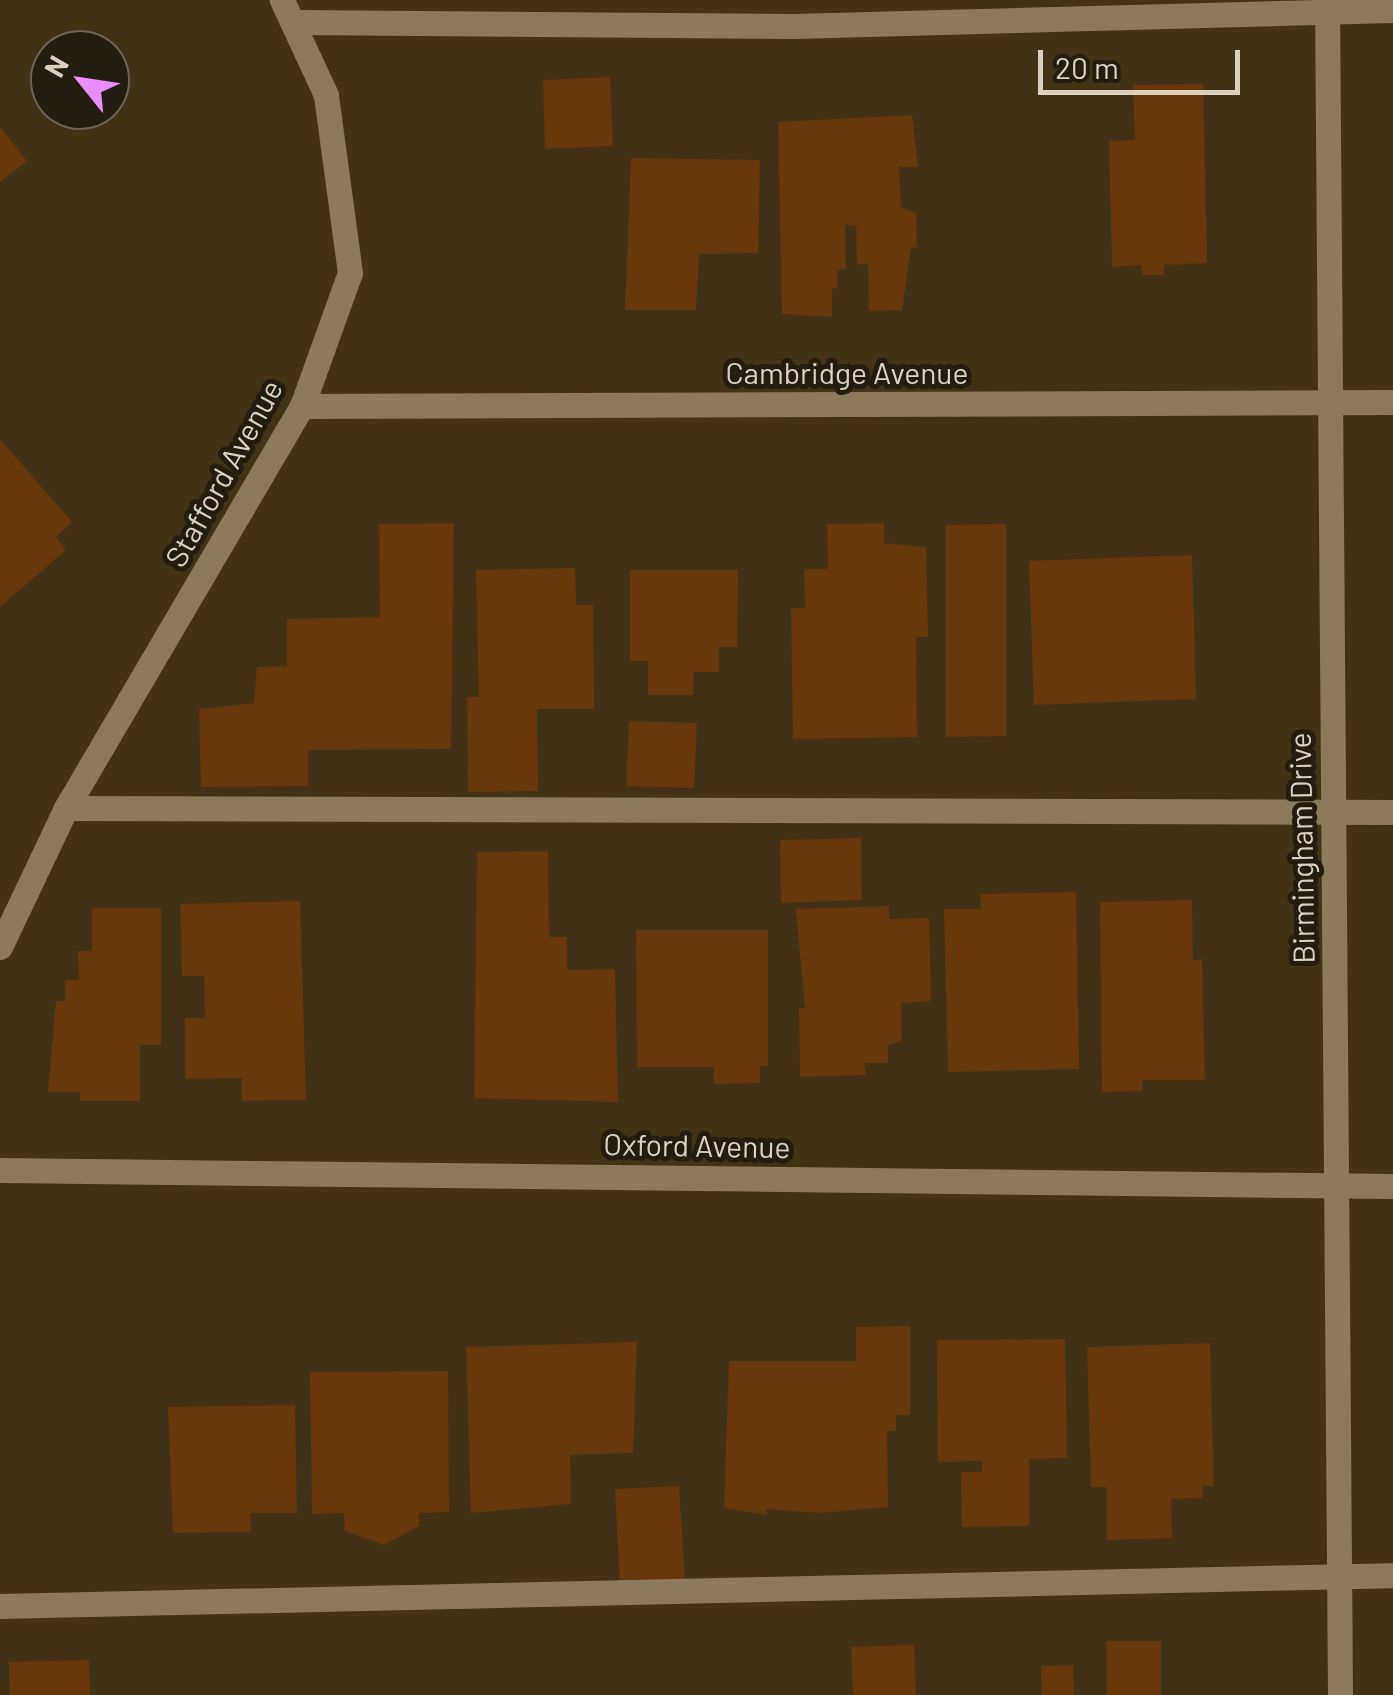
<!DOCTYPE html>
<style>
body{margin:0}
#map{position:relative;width:1393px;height:1695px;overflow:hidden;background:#423317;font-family:Barlow,sans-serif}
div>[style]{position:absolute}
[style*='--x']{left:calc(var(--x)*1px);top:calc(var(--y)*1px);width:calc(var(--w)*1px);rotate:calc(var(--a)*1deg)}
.building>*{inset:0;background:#68370a}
.service>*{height:25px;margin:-12.5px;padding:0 12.5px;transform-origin:12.5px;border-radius:12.5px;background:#8b7a5c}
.minor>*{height:25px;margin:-12.5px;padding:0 12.5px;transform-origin:12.5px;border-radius:12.5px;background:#8b7a5c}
.secondary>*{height:25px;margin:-12.5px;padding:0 12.5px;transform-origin:12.5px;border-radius:12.5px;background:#8b7a5c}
span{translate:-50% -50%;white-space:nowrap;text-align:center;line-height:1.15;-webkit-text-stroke:10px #231c10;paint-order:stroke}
.street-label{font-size:30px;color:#dbd1c1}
.north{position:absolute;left:30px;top:30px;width:100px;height:100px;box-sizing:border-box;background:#231c10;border:2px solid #6d6457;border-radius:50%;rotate:300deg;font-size:28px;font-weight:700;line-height:40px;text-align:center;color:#dbd1c1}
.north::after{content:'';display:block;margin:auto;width:35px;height:45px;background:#ea8dfc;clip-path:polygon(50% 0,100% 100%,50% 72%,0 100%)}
.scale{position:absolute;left:1038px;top:50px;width:202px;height:45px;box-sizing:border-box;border:5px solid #dbd1c1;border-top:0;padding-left:12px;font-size:30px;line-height:35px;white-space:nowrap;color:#dbd1c1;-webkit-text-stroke:8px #231c10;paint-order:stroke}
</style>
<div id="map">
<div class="building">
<i style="clip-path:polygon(610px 77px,613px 146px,545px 149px,543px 80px)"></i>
<i style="clip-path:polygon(1203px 84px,1207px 263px,1164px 265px,1164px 275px,1142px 275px,1141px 265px,1112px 267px,1109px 141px,1135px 140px,1133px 85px)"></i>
<i style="clip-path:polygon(912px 115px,918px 167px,899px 167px,901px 207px,916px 213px,917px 247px,911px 248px,902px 310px,869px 311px,868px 263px,857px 265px,856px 226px,845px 225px,846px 269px,837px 270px,838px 289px,832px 288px,832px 317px,782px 314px,778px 122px)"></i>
<i style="clip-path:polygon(0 127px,27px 161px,0 182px)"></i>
<i style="clip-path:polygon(631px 158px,760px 160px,758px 253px,699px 254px,696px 310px,625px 310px)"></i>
<i style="clip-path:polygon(0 439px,72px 522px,56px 537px,66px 550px,0 607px)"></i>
<i style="clip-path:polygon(454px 523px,451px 749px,308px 750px,308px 786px,201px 787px,199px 709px,254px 703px,257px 667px,287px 666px,287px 619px,380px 617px,379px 524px)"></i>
<i style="clip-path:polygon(884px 523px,884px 543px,926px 547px,928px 637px,916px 637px,917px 737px,793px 739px,791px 608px,805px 608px,804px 569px,828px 569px,827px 524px)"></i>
<i style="clip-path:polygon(1006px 524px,1006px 736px,946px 737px,946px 525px)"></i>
<i style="clip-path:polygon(1192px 555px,1196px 699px,1034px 705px,1029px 561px)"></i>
<i style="clip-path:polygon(575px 568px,576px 605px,593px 605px,594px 709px,537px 709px,538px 791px,468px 792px,467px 697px,479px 697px,476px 570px)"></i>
<i style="clip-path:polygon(630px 570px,738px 570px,737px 647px,719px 647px,719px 672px,694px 672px,693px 695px,648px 695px,648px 661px,630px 661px)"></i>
<i style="clip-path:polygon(629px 721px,697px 723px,694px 788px,626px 786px)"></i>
<i style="clip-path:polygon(861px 838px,862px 900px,781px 903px,780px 840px)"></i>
<i style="clip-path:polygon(548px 851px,549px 937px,567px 937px,567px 970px,615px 969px,618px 1102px,474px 1098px,477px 852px)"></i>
<i style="clip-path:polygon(1076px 892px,1079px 1069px,948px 1072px,944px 909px,981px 909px,980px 894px)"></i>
<i style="clip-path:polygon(1192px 900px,1193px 960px,1202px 959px,1205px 1080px,1142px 1080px,1142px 1091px,1102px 1092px,1100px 902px)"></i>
<i style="clip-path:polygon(300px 901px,306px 1100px,242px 1101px,242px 1078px,185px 1079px,185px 1018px,205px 1018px,204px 976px,182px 976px,180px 904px)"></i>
<i style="clip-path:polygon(889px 906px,889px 919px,929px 918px,931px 1001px,901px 1003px,902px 1041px,888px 1045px,888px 1063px,864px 1063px,866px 1075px,800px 1077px,799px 1008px,805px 1008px,796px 909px)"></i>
<i style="clip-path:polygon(92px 908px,161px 908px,161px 1045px,140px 1045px,140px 1101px,80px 1101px,80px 1092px,48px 1092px,56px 1001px,65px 1001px,65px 980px,79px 980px,78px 951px,92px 951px)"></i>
<i style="clip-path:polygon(636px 930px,768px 930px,768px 1066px,760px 1066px,760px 1083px,714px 1084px,714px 1067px,637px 1067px)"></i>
<i style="clip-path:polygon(910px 1326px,910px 1415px,896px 1415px,896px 1431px,887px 1431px,888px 1507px,820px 1513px,766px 1509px,767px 1515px,724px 1508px,729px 1361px,856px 1361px,856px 1327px)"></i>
<i style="clip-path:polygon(1065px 1339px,1067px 1458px,1029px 1459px,1029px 1526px,962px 1527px,961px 1472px,982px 1472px,982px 1461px,938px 1462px,937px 1340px)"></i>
<i style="clip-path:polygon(637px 1342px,633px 1453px,570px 1455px,571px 1504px,471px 1513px,466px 1347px)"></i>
<i style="clip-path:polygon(1210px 1343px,1214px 1486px,1202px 1486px,1203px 1498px,1171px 1499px,1172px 1538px,1107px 1540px,1107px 1487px,1091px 1487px,1087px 1347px)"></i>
<i style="clip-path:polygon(448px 1371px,449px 1512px,419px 1513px,419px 1526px,384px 1545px,345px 1531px,344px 1513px,312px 1514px,310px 1372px)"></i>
<i style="clip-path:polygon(295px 1405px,297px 1513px,250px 1513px,251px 1532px,173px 1533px,168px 1407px)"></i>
<i style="clip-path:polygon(679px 1486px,685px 1580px,620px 1585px,615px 1489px)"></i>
<i style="clip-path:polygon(1106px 1641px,1161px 1641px,1161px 1695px,1107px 1695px)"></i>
<i style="clip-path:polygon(914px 1645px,916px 1695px,853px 1695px,851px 1647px)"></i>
<i style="clip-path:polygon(89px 1660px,90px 1695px,10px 1695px,9px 1662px)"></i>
<i style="clip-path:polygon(1073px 1665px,1074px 1695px,1042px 1695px,1041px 1666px)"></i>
</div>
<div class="service">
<i style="--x:293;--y:22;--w:500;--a:0.46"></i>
<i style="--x:793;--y:26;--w:600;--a:-1.53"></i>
<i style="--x:66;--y:808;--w:1327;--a:0.17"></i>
<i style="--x:0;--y:1606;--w:1393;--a:-1.27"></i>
</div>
<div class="minor">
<i style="--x:302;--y:406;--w:1091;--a:-0.21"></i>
<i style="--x:0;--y:947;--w:154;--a:-64.6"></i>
<i style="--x:66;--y:808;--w:466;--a:-59.6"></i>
<i style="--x:302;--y:406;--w:141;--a:-70.2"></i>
<i style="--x:350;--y:273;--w:180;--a:-97.7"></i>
<i style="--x:326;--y:95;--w:105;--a:-114.9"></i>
<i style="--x:0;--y:1170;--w:1393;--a:0.66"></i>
</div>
<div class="secondary">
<i style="--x:1327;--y:0;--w:1695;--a:89.56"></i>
</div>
<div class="street-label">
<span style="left:847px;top:372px">Cambridge Avenue</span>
<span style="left:223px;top:473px;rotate:-61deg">Stafford Avenue</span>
<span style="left:1301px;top:848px;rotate:-91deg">Birmingham Drive</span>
<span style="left:697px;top:1145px;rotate:1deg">Oxford Avenue</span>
</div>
<div class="north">N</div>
<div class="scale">20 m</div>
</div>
